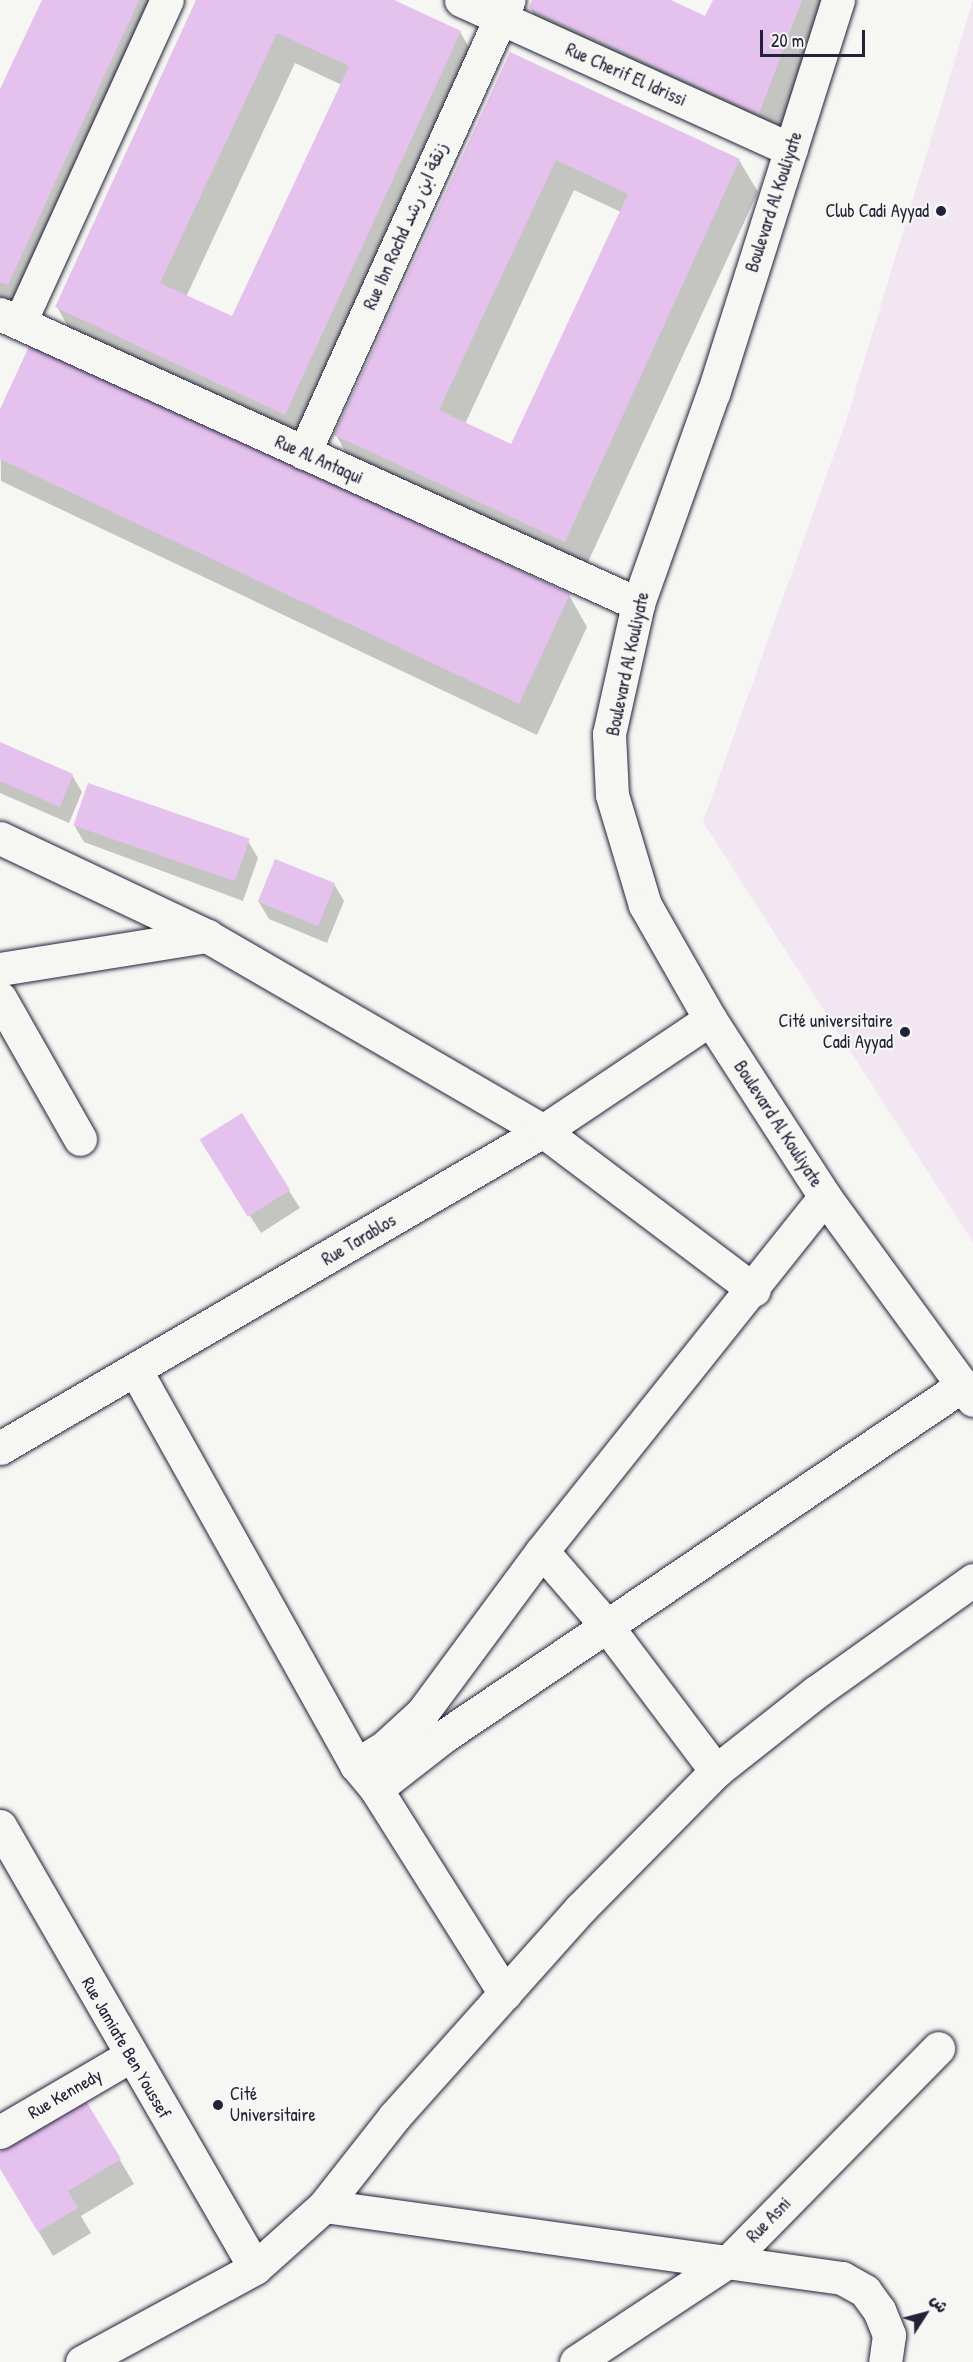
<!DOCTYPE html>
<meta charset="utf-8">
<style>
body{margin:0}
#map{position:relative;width:973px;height:2362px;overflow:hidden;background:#f6f6f2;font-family:"Patrick Hand","Playpen Sans Arabic",sans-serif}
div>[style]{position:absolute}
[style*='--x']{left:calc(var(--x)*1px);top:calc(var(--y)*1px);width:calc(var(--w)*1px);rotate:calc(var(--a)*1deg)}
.built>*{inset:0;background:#f1e6f1}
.shadow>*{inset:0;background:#0003}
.building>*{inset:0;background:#e5c2ee;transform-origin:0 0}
.roads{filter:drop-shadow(0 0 2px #22223b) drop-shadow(0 0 2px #22223b)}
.minor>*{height:33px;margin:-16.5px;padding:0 16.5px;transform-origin:16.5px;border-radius:16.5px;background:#f6f6f2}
.dots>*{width:16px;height:16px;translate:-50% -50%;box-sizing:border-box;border:3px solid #f6f6f2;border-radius:50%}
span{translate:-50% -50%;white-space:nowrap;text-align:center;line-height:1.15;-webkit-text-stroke:4.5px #f6f6f2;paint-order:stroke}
.street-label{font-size:18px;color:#22223b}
.poi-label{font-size:18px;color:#22223b}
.right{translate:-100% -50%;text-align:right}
.left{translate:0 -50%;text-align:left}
.north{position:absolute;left:895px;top:2284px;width:60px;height:60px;-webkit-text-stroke:4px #f6f6f2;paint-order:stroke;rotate:54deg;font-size:16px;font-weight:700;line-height:24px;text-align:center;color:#22223b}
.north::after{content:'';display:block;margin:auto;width:21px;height:27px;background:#22223b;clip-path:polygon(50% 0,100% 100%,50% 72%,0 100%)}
.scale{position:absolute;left:760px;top:30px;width:105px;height:27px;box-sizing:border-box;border:3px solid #22223b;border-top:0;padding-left:8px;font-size:18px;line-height:21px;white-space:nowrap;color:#22223b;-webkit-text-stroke:4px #f6f6f2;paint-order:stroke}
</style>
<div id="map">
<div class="built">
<i style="clip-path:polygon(973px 0,973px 1242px,703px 822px,846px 421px)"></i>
</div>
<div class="shadow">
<i style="clip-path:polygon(43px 0,171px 0,26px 316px,0 304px,0 93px)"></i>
<i style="clip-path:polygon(evenodd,198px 0,390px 0,460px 32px,479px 64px,303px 445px,75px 339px,57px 307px,198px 0,295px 63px,342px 85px,233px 318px,186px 297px,295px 63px)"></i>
<i style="clip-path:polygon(534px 0,668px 0,706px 18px,715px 0,832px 0,777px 145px,549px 39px,530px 8px)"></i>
<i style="clip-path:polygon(evenodd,511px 54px,739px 160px,758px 192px,583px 573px,354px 467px,336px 435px,511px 54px,574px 190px,621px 212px,512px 446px,465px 424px,574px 190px)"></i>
<i style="clip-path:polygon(0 412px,569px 595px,587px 627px,537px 735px,1px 481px)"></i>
<i style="clip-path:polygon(0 744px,72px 775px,82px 792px,69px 823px,0 793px)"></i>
<i style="clip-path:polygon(74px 825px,248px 841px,258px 858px,243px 901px,84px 842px)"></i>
<i style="clip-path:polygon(334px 884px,344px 901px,327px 943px,269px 919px,259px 902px)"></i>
<i style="clip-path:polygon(241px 1115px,300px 1208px,261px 1233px,212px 1158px)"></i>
<i style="clip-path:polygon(0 2154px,120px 2160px,134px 2184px,81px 2216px,91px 2233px,53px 2256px,0 2166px)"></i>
</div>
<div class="building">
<i style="clip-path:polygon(42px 0,139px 0,8px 285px,0 282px,0 89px)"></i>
<i style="clip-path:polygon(evenodd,196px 0,394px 0,461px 31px,285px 415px,55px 307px,196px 0,277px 33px,349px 66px,232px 316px,160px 283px,277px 33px)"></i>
<i style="clip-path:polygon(532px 0,671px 0,705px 16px,713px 0,802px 0,759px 114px,529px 8px)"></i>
<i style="clip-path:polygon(evenodd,510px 52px,740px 159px,565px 542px,334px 435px,510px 52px,556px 160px,628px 194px,511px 444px,439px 410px,556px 160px)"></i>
<i style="clip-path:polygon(32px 340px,570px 594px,519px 704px,0 459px,0 409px)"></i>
<i style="clip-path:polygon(0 742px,73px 774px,60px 807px,0 781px)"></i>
<i style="left:88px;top:783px;width:171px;height:45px;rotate:19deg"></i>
<i style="left:275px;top:859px;width:65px;height:46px;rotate:22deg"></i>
<i style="left:242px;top:1113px;width:91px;height:50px;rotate:58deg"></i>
<i style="clip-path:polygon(86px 2101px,121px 2159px,68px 2191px,78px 2208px,38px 2232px,0 2169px,0 2152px)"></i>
</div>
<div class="roads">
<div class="minor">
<i style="--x:461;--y:0;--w:362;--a:24.4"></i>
<i style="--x:838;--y:0;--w:412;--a:107.6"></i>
<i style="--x:713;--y:393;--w:224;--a:109.6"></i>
<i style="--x:638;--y:604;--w:133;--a:102.6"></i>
<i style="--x:609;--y:734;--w:61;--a:87.2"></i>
<i style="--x:612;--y:795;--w:115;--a:73.3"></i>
<i style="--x:645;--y:905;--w:131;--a:60.3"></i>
<i style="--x:710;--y:1019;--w:212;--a:57.1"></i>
<i style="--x:825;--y:1197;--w:251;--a:53.9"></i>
<i style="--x:0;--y:314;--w:701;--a:24.44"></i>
<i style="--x:20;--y:322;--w:354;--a:-65.5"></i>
<i style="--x:304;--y:453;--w:497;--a:-65.7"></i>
<i style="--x:0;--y:838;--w:229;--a:25.3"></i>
<i style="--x:207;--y:936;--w:388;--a:30.1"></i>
<i style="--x:543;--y:1131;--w:264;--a:37"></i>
<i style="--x:0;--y:969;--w:210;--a:-9.1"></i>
<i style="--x:0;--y:998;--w:162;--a:60.4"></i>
<i style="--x:136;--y:1371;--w:451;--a:60.8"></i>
<i style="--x:356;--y:1765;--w:31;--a:50"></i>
<i style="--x:376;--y:1789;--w:242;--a:57.8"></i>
<i style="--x:0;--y:1448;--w:629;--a:-30.28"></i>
<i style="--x:543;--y:1131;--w:201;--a:-33.8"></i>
<i style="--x:542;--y:1551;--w:98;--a:49.1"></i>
<i style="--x:606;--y:1625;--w:183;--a:53"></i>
<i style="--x:356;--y:1765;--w:36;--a:-32"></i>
<i style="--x:386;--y:1746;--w:49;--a:-42.5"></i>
<i style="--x:422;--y:1713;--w:202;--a:-53.5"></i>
<i style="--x:542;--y:1551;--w:453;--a:-51.4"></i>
<i style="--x:376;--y:1789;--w:86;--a:-37.9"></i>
<i style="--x:444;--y:1736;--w:627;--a:-34.07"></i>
<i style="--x:0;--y:1826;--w:510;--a:60.02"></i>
<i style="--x:0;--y:2132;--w:151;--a:-30.3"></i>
<i style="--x:324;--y:2206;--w:523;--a:7.91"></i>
<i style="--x:842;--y:2278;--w:26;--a:29"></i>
<i style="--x:865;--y:2291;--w:24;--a:54"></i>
<i style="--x:879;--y:2310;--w:27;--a:68"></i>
<i style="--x:889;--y:2335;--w:27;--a:98"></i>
<i style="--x:82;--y:2362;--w:197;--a:-28.5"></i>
<i style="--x:255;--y:2268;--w:93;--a:-41.9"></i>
<i style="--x:324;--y:2206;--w:113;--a:-51.8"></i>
<i style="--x:394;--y:2117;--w:279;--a:-48.2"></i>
<i style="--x:580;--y:1909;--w:194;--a:-45.4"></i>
<i style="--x:716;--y:1771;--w:127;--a:-38.3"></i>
<i style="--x:816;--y:1692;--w:193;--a:-35.5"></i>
<i style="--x:576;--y:2362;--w:185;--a:-33.5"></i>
<i style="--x:730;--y:2260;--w:297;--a:-45.5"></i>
</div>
</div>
<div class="dots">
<i style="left:941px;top:211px;background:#22223b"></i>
<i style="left:905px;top:1032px;background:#22223b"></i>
<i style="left:218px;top:2105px;background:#22223b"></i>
</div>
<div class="street-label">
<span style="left:626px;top:75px;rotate:24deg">Rue Cherif El Idrissi</span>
<span style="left:774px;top:202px;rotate:-72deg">Boulevard Al Kouliyate</span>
<span style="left:406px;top:226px;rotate:-66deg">Rue Ibn Rochd زنقة ابن رشد</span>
<span style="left:319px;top:460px;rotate:24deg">Rue Al Antaqui</span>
<span style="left:628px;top:664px;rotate:-78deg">Boulevard Al Kouliyate</span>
<span style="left:778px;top:1124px;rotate:57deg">Boulevard Al Kouliyate</span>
<span style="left:359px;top:1240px;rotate:-31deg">Rue Tarablos</span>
<span style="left:126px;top:2048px;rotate:60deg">Rue Jamiate Ben Youssef</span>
<span style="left:65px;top:2094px;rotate:-30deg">Rue Kennedy</span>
<span style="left:769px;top:2220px;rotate:-46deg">Rue Asni</span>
</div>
<div class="poi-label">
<span class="right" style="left:929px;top:211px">Club Cadi Ayyad</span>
<span class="right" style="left:893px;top:1032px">Cité universitaire<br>Cadi Ayyad</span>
<span class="left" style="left:230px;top:2105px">Cité<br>Universitaire</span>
</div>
<div class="north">ش</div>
<div class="scale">20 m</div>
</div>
